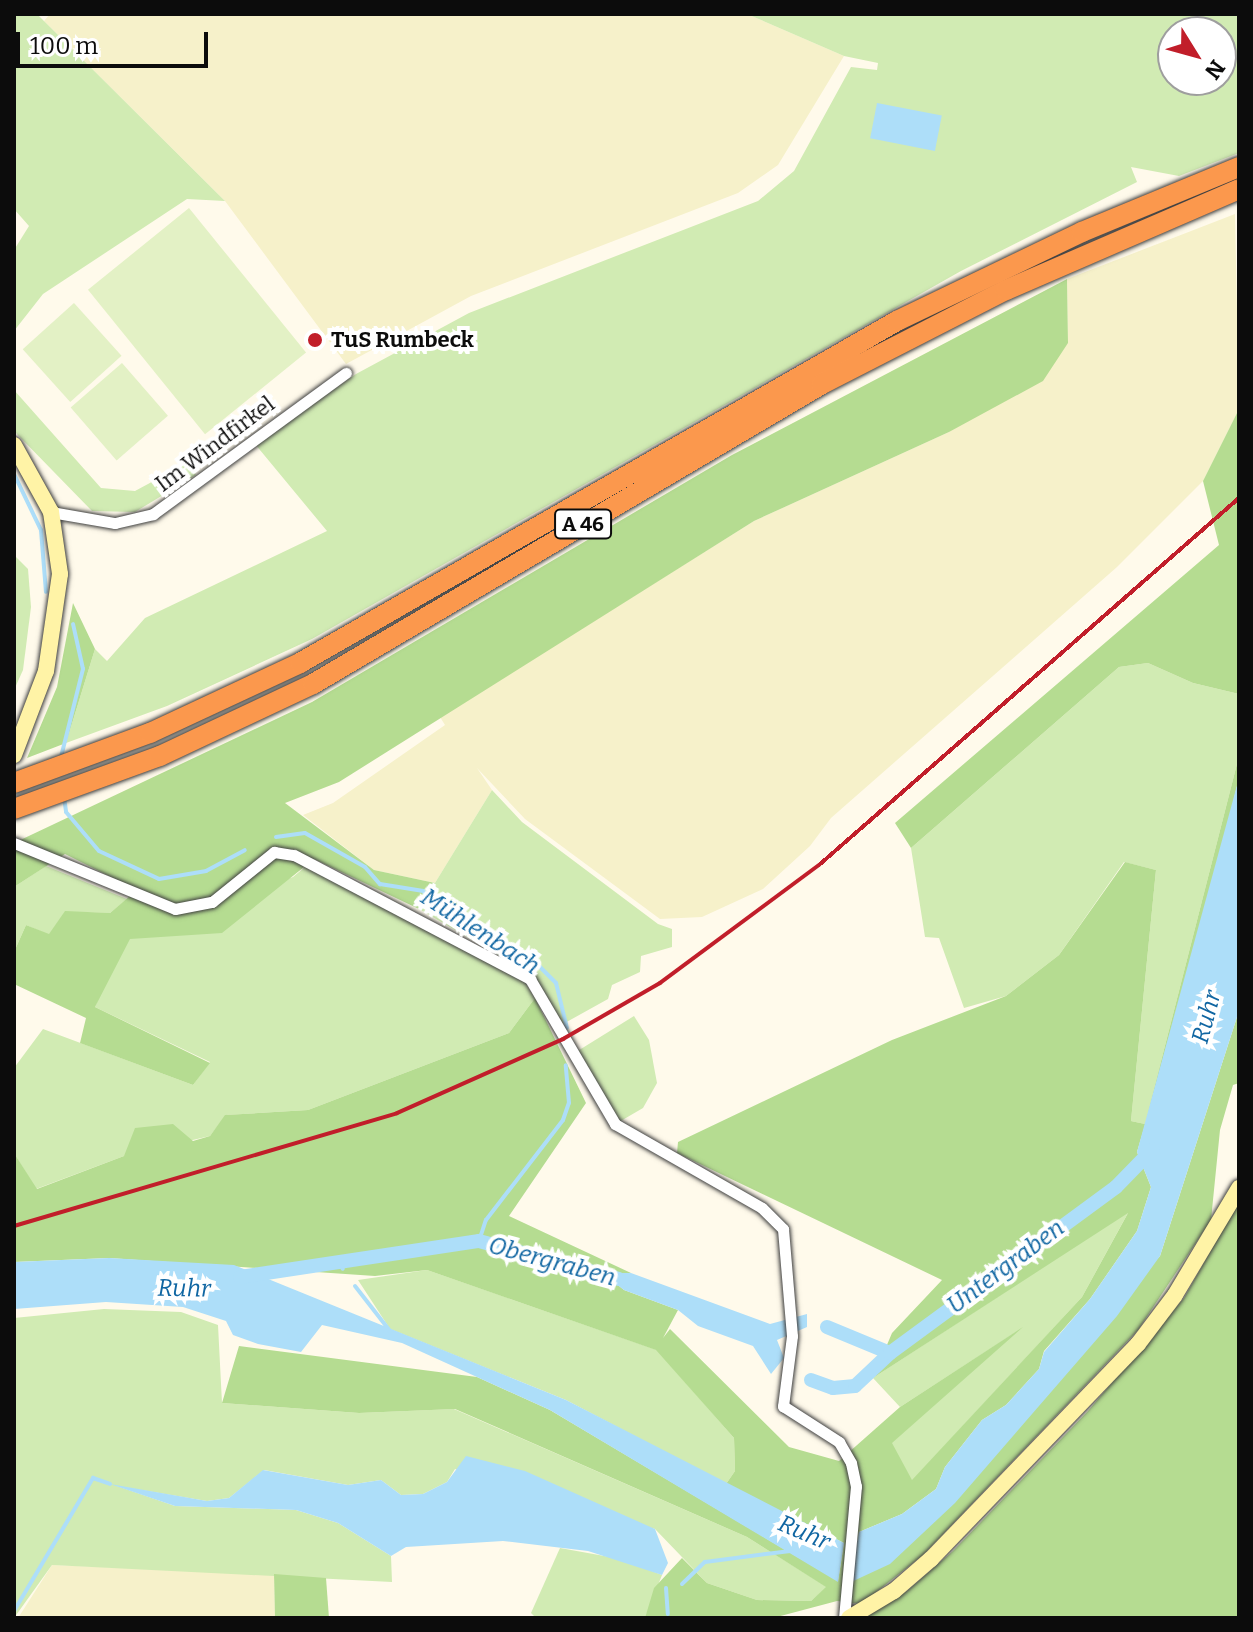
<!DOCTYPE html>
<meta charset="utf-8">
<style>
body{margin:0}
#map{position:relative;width:1253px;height:1632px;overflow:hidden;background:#fffaeb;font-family:Bitter,serif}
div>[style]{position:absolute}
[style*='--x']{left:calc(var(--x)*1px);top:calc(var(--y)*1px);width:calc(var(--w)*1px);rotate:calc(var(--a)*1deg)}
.farmland>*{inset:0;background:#f6f1ca}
.green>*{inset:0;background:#d1ebb3}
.forest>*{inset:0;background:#b5dc91}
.pitch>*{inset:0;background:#e3f1c5;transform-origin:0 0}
.water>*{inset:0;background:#addef9;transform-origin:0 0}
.stream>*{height:4px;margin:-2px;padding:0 2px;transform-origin:2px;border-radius:2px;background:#addef9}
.canal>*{height:14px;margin:-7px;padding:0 7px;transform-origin:7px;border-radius:7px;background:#addef9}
.roads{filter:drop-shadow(0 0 2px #3f3f3f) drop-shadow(0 0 2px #3f3f3f)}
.street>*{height:11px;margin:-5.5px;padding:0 5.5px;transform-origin:5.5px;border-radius:5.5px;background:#fff}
.secondary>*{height:16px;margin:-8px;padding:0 8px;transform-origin:8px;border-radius:8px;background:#fff3a6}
.highway>*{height:20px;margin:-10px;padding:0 10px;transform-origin:10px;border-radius:10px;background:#fb984d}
.rail>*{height:4px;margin:-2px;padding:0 2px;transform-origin:2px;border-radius:2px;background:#c11e2a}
.dots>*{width:22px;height:22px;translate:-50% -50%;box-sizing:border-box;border:4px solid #fff;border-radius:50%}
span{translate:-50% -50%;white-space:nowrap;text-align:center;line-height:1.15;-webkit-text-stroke:8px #fff;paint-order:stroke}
.shield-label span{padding:2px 6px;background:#fff;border:2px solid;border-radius:6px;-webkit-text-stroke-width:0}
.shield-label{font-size:20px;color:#0c0c0c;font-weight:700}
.poi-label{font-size:22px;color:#0c0c0c;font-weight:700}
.left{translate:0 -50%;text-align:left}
.street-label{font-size:22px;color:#0c0c0c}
.water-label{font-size:24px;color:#1066a2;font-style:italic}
.frame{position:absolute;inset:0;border:16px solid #0c0c0c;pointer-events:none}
.north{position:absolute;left:1157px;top:16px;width:80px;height:80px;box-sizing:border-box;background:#fff;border:2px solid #9e9e9e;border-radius:50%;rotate:127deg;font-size:22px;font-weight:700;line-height:32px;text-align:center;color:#0c0c0c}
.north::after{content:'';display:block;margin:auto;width:28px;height:36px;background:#c11e2a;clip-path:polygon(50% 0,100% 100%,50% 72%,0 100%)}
.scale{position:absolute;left:16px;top:32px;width:192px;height:36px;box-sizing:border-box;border:4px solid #0c0c0c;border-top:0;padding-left:10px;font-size:24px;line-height:28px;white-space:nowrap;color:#0c0c0c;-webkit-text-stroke:6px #fff;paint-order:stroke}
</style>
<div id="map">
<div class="farmland">
<i style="clip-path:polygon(50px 14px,747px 14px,844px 56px,778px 165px,738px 193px,471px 296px,346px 364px,225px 201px,44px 21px)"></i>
<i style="clip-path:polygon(1235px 214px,1239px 409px,1203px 481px,1117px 567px,831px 818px,810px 846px,763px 889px,702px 917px,660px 919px,525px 819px,477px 768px,492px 790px,435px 883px,374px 870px,303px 815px,333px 803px,445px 725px,440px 717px,754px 521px,949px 432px,1068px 343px,1067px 279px)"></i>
<i style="clip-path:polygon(52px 1565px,274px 1574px,275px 1618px,18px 1618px)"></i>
</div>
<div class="green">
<i style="clip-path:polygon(14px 14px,37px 14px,44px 21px,225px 201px,187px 199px,43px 294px,14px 331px,14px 250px,29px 226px,14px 209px)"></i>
<i style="clip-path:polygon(evenodd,747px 14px,1239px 14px,1239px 153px,1179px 176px,1131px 167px,1137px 182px,961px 271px,312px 639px,167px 706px,66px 743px,95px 649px,107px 661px,145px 618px,327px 531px,255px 444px,356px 374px,469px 313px,758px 201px,794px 171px,851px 67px,877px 70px,878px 63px,844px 56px,747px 14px,1173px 32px,1221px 32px,1221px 80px,1173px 80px,1173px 32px)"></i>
<i style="clip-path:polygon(14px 390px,101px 488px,135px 491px,187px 463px,196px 475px,135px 512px,92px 511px,14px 431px)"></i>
<i style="clip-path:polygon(14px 555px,28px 569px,31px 607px,23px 670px,14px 690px)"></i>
<i style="clip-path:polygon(1148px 663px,1193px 683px,1239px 694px,1239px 756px,1145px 1124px,1131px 1121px,1156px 870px,1124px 862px,1059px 955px,1006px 996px,964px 1008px,939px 938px,925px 937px,911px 848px,1119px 667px)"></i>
<i style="clip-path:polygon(492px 790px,522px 822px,658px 924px,672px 929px,672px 947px,641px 956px,640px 972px,612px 985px,608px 999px,563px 1024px,534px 976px,419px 909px)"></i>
<i style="clip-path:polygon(311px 862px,524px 981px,535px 998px,509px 1033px,308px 1110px,226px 1115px,210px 1136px,124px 1156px,36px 1189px,14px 1153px,14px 1068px,43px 1029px,193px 1085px,210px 1062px,95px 1007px,124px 938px,293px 877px)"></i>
<i style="clip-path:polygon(46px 866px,127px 899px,110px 913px,65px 912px,49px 935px,26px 925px,14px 952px,14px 887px)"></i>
<i style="clip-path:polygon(634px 1016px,649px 1040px,657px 1083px,643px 1108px,619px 1122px,576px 1052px)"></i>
<i style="clip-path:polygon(1129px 1211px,1082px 1297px,912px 1481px,891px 1443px,1016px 1332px,900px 1407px,873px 1378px)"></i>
<i style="clip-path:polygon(427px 1270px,657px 1350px,734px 1438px,735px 1471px,726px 1484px,566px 1400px,390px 1329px,358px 1280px)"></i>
<i style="clip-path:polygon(104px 1309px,181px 1312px,218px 1325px,222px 1403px,359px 1413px,454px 1409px,747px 1537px,827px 1587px,811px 1601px,757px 1600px,707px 1583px,655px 1529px,455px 1469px,447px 1482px,423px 1494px,401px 1495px,381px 1480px,348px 1485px,264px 1470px,229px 1498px,207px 1501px,117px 1486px,175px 1506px,296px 1510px,338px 1523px,391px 1556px,392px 1582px,52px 1565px,14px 1618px,14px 1318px)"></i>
<i style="clip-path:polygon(560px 1548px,621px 1559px,662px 1575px,645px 1618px,536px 1618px,531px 1613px)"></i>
</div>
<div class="forest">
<i style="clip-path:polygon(1067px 279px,1068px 343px,1043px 381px,949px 432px,754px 521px,339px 782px,285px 803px,374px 870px,435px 883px,419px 909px,314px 859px,222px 933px,130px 939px,95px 1007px,210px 1063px,193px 1085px,80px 1043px,86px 1018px,14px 984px,14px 952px,26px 925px,49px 934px,65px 911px,110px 913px,137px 890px,65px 854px,14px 887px,14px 843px,312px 702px,732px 455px)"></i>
<i style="clip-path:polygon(1239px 409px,1239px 694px,1193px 683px,1148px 663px,1119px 667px,911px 848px,895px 823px,1219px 545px,1203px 481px)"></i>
<i style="clip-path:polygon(73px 603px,95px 649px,66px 743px,27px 758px,57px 687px)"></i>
<i style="clip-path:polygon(1239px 756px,1239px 778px,1197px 949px,1137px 1152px,1151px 1187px,1137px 1231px,1090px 1299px,1044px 1351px,1039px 1369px,1006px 1405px,982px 1420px,945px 1467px,936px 1489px,902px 1514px,859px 1532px,849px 1583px,1160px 1256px,1237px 1017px,1239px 987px,1239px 1083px,1233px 1085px,1220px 1130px,1211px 1220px,1138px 1330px,923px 1555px,861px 1604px,837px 1601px,773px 1618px,645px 1618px,654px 1588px,682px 1558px,707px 1583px,757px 1600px,811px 1601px,826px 1587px,747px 1537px,455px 1409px,359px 1413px,222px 1403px,239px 1346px,477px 1377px,550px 1410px,838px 1581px,844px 1543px,726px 1484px,735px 1471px,734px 1438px,656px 1350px,427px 1270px,375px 1276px,109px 1258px,14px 1262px,14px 1153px,37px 1189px,124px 1156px,135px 1128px,173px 1124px,193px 1141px,210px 1136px,225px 1115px,308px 1110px,509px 1033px,535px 998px,586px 1103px,509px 1216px,631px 1273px,603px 1273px,624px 1290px,678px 1310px,663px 1338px,670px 1329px,789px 1447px,839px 1461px,900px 1407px,1023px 1327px,892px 1443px,912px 1480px,1082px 1297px,1128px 1213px,873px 1378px,892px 1333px,942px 1280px,677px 1153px,678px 1142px,892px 1040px,1006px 996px,1059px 955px,1125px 862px,1156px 870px,1131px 1121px,1145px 1124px)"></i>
<i style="clip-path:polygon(1239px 1201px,1239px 1618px,864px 1618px,907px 1591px,953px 1551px,1088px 1411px,1184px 1298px)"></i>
<i style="clip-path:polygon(274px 1574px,326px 1578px,329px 1618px,275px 1618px)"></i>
</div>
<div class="pitch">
<i style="left:189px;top:208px;width:186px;height:130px;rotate:51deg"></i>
<i style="left:74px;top:303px;width:71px;height:69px;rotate:48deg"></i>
<i style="left:122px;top:363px;width:70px;height:68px;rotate:49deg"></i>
</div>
<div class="water">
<i style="left:877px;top:103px;width:66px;height:36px;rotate:11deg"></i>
<i style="clip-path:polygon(1239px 778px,1237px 1017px,1160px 1256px,1117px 1316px,955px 1503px,890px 1564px,849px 1583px,859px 1532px,902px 1514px,936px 1489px,945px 1467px,982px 1420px,1006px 1405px,1039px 1369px,1044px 1352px,1090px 1299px,1137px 1231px,1151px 1187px,1137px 1152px)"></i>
<i style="clip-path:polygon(109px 1258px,234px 1265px,566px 1400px,844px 1543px,838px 1582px,550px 1410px,402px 1343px,322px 1325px,301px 1352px,258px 1344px,233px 1335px,226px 1321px,183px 1307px,106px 1302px,14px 1309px,14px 1262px)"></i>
<i style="clip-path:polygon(602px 1273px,631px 1273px,770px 1324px,807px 1314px,807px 1327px,777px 1340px,784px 1358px,771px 1374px,753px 1346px,698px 1326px,678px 1310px,624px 1290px)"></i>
<i style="clip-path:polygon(466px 1456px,525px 1471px,655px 1529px,668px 1563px,662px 1575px,588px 1551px,503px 1541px,406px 1547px,391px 1556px,338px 1523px,296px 1510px,175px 1506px,110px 1484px,207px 1501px,229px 1498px,263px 1470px,348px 1485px,381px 1480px,401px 1495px,423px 1494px,447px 1482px)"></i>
</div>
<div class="stream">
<i style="--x:14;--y:474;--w:62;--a:64.3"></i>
<i style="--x:41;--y:530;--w:62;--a:85.4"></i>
<i style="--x:61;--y:757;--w:91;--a:-76"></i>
<i style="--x:83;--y:669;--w:46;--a:-102.5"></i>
<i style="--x:64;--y:797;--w:15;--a:82"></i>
<i style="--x:66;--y:812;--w:51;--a:49.8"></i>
<i style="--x:99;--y:851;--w:66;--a:25"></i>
<i style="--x:159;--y:879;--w:48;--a:-9.7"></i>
<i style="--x:206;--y:871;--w:44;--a:-28.3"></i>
<i style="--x:276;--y:837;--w:29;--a:-8"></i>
<i style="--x:305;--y:833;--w:69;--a:29.5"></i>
<i style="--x:365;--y:867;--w:23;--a:49"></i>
<i style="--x:380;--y:884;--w:44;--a:9.2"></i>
<i style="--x:423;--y:891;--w:21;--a:51"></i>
<i style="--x:436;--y:907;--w:120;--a:30"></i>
<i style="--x:540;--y:967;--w:23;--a:45"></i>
<i style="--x:556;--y:983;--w:46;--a:76.3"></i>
<i style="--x:479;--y:1241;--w:22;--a:-72"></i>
<i style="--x:486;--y:1220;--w:126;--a:-52.4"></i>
<i style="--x:563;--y:1120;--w:18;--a:-71"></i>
<i style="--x:569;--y:1103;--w:38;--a:-95"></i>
<i style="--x:336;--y:1260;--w:11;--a:52"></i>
<i style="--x:355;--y:1286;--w:57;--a:52.1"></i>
<i style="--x:682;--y:1584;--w:32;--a:-44"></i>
<i style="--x:705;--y:1562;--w:86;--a:-7.4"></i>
<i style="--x:666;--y:1588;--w:26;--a:86"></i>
<i style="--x:14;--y:1611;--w:155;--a:-59.3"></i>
<i style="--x:93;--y:1478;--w:18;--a:19"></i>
</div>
<div class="canal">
<i style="--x:240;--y:1277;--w:242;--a:-8.6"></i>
<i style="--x:479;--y:1241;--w:145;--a:15.2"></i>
<i style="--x:827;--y:1327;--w:68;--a:22.4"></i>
<i style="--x:811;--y:1380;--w:23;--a:20"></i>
<i style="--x:833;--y:1388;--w:22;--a:-5"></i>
<i style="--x:855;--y:1386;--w:48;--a:-43.3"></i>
<i style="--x:890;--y:1353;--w:280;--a:-36.3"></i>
<i style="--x:1116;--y:1187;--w:53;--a:-45.8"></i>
</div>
<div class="roads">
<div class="street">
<i style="--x:51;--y:512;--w:65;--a:9.8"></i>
<i style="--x:115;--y:523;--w:39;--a:-13"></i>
<i style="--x:153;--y:514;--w:239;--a:-36.2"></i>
<i style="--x:14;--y:843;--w:174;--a:22.3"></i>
<i style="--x:175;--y:909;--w:38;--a:-11"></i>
<i style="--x:212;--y:902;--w:80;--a:-38.9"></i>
<i style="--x:274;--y:852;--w:20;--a:9"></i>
<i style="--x:294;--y:855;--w:267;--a:27.7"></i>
<i style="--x:530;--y:979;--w:168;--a:59.6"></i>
<i style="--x:615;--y:1124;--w:169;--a:29.7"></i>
<i style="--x:762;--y:1208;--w:30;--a:45"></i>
<i style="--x:783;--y:1229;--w:107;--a:85.2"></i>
<i style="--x:792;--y:1336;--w:71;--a:97.3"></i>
<i style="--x:783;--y:1406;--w:67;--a:32.7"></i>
<i style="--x:839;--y:1442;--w:24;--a:60"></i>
<i style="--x:851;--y:1463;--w:24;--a:78"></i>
<i style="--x:856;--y:1486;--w:133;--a:95.2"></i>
</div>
<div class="secondary">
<i style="--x:14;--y:445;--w:77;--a:61.1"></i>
<i style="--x:51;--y:512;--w:63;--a:81.7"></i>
<i style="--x:60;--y:574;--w:98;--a:98.2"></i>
<i style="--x:46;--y:671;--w:90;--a:110.9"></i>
<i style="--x:849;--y:1618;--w:52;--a:-31"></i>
<i style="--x:894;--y:1591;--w:49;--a:-40.9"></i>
<i style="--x:931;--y:1559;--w:298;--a:-46.1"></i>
<i style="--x:1138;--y:1344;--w:61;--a:-52.9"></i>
<i style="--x:1175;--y:1295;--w:125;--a:-59.1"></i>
</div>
<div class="highway">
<i style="--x:14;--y:783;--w:145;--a:-20.2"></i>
<i style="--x:150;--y:733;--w:166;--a:-25"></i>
<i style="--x:300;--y:663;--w:688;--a:-29.81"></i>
<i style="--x:897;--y:321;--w:205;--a:-25.7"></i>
<i style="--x:1082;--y:232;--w:170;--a:-22.5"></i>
<i style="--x:14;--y:809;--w:155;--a:-20"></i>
<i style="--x:160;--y:756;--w:169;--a:-25.2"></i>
<i style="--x:313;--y:684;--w:591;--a:-30.51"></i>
<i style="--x:822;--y:384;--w:207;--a:-27.1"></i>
<i style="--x:1006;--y:290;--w:254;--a:-23.4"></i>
</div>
</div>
<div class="rail">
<i style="--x:14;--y:1226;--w:399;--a:-16.4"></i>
<i style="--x:397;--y:1113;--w:182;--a:-24"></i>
<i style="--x:563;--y:1039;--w:112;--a:-30"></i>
<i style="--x:660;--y:983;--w:198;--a:-36.6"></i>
<i style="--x:819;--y:865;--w:558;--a:-41.15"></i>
</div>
<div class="dots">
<i style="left:315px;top:340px;background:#c11e2a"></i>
</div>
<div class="shield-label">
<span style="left:583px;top:524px">A 46</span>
</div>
<div class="poi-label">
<span class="left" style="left:331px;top:340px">TuS Rumbeck</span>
</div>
<div class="street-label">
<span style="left:215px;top:444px;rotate:-37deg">Im Windfirkel</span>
</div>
<div class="water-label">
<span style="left:480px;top:932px;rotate:33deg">Mühlenbach</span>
<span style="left:1207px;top:1017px;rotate:-75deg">Ruhr</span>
<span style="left:552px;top:1262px;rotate:15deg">Obergraben</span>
<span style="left:1006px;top:1267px;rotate:-37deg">Untergraben</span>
<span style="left:184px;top:1289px;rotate:1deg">Ruhr</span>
<span style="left:804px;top:1533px;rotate:23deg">Ruhr</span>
</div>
<div class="frame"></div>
<div class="north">N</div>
<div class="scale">100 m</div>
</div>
